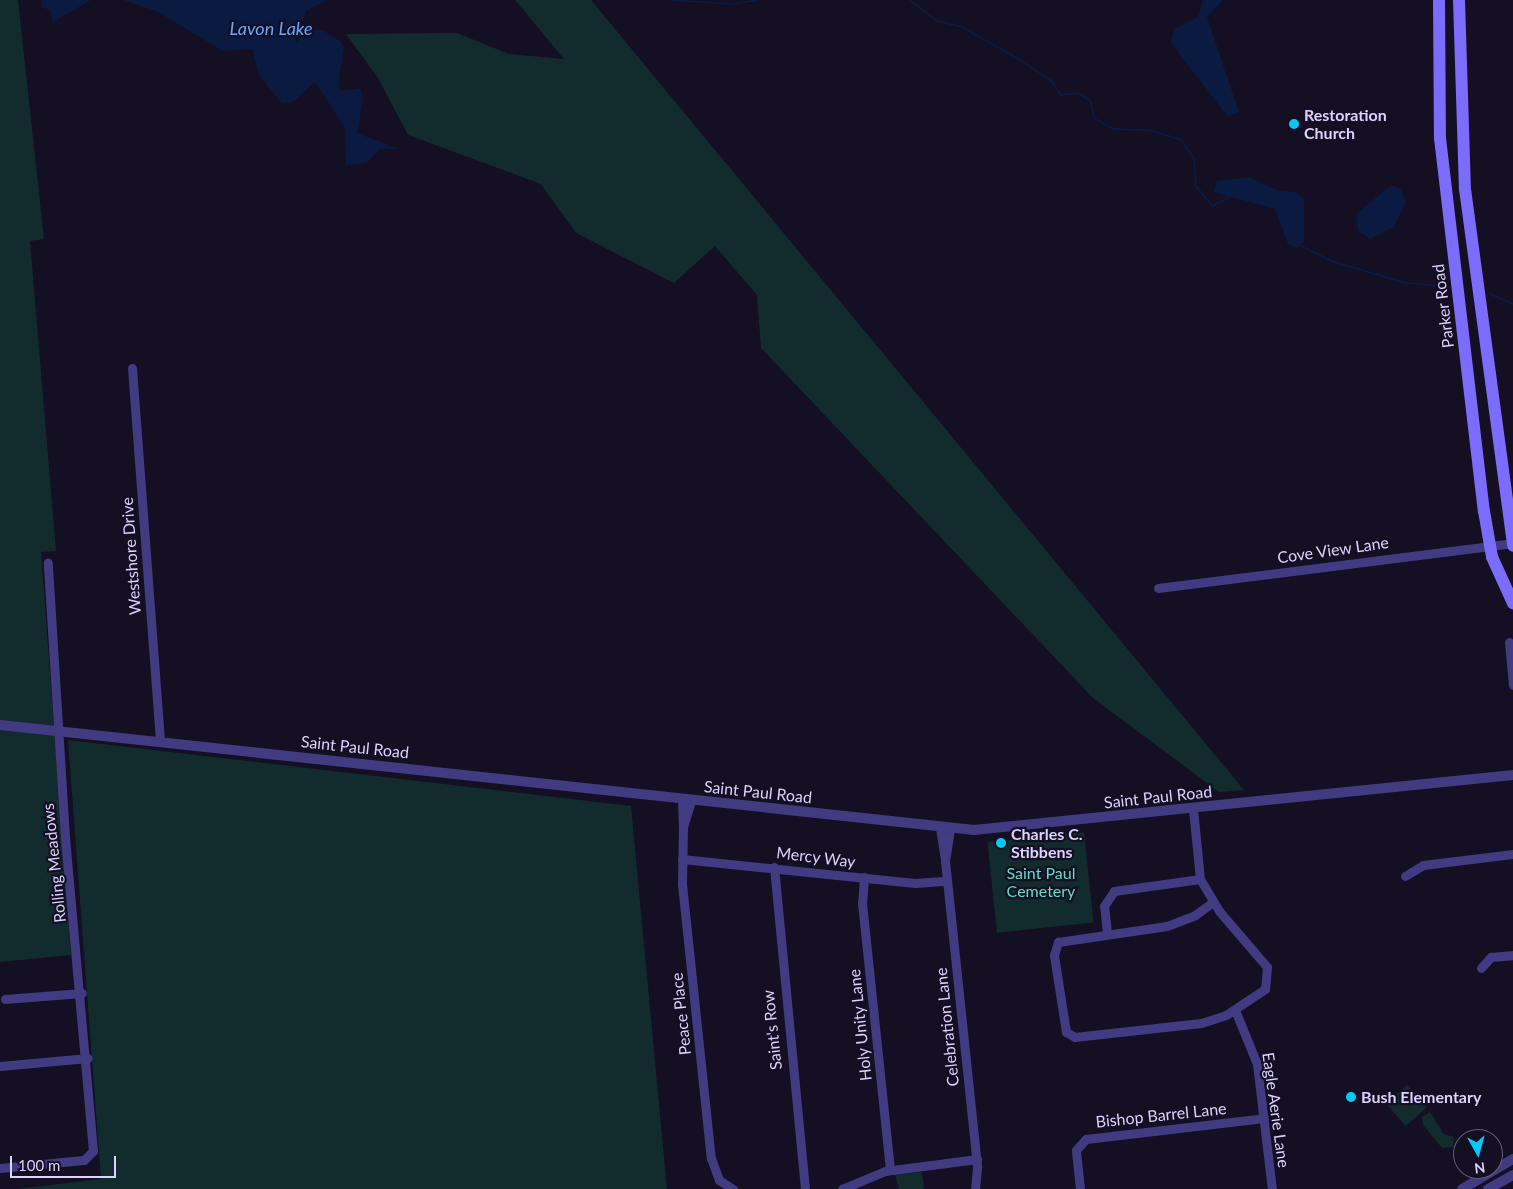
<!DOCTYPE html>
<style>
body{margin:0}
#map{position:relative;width:1513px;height:1189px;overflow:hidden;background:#140f23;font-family:Lato,sans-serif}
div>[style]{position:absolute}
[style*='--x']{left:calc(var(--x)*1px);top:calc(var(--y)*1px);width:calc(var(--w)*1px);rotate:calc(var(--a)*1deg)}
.green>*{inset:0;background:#122c2d;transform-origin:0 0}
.water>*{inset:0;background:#0b1a40}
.stream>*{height:2px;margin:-1px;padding:0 1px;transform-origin:1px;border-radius:1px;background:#0b1a40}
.minor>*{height:9px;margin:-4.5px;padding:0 4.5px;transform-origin:4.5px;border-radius:4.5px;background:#433b81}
.tertiary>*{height:10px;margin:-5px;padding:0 5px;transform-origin:5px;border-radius:5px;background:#433b81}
.secondary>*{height:12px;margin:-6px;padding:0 6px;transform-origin:6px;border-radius:6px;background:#7b6cfb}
.dots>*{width:14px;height:14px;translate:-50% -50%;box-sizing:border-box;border:2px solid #140f23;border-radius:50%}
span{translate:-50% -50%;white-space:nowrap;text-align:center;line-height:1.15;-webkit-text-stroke:4.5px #140f23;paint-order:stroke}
.poi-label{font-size:16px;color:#dbd2fe;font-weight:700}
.left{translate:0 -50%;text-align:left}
.street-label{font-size:16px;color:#dbd2fe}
.park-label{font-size:16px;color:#60dcc7}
.water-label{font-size:18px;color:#63a8fb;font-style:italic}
.north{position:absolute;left:1453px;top:1129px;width:50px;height:50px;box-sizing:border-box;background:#140f23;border:1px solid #645d7b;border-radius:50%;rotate:173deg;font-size:14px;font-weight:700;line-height:20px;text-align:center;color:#dbd2fe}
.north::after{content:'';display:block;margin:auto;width:18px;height:22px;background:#07c9f5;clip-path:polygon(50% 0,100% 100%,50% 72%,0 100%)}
.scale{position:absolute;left:10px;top:1156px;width:106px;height:22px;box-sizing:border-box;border:2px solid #dbd2fe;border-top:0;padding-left:6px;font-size:15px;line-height:18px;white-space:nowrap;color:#dbd2fe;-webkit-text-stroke:4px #140f23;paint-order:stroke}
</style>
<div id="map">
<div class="green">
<i style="clip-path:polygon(0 0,18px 0,44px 239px,30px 241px,56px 551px,41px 552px,71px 955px,0 962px)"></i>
<i style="clip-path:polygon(515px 0,591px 0,1244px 790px,1219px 792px,1093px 698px,761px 348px,757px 295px,715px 246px,674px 283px,576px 233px,541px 184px,408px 135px,378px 78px,346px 34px,457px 33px,509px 54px,564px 59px)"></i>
<i style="clip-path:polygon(68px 740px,631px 806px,667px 1189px,17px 1189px,101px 1179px)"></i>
<i style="left:1084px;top:832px;width:91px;height:97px;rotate:84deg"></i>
<i style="left:1407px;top:1085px;width:30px;height:28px;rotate:49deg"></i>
<i style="clip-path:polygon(1430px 1112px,1444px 1134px,1454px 1137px,1453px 1147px,1442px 1148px,1423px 1125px,1422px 1117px)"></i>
<i style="clip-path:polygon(922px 1172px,924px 1189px,899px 1189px,895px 1175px)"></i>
</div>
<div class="water">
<i style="clip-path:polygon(42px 0,91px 0,53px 22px,50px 10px,41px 7px)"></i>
<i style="clip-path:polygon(123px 0,327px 0,306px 11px,295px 43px,311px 30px,322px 30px,340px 41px,344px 47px,338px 86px,342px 91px,361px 88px,363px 100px,357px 133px,399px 149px,380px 149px,366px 163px,346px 166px,345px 128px,315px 82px,293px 102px,282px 104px,259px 75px,252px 49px,223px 51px,156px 11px)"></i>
<i style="clip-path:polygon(1203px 0,1223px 0,1207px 17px,1239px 112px,1228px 117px,1171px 43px,1174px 29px,1198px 17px)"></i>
<i style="clip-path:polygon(1249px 177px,1277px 190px,1296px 192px,1304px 199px,1304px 242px,1297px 248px,1288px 244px,1275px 209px,1213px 192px,1217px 181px)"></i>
<i style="clip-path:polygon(1391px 185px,1401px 189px,1406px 202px,1394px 227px,1370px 239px,1358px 231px,1356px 214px)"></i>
</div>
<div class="stream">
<i style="--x:671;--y:0;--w:61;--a:3.8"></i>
<i style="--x:732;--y:4;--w:25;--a:-9"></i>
<i style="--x:910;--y:0;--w:34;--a:38"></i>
<i style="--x:937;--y:21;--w:26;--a:13"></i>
<i style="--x:962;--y:27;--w:63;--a:29.4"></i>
<i style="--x:1017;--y:58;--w:42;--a:33.3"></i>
<i style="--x:1052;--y:81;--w:17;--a:57"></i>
<i style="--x:1061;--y:95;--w:16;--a:-7"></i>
<i style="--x:1077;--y:93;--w:15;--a:28"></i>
<i style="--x:1090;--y:100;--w:18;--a:77"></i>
<i style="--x:1094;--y:118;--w:22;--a:30"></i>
<i style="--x:1113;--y:129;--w:35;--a:2"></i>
<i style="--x:1148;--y:130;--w:33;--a:16"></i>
<i style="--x:1180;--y:139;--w:24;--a:54"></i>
<i style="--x:1194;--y:158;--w:28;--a:86"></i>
<i style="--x:1196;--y:186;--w:26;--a:51"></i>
<i style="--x:1212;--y:206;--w:20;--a:-27"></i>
<i style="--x:1299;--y:245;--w:39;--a:26"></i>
<i style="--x:1334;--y:262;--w:75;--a:16.3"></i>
<i style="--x:1406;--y:283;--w:34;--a:5"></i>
<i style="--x:1490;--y:294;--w:25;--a:23"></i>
</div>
<div class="minor">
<i style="--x:132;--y:368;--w:374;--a:85.7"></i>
<i style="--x:1158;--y:588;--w:357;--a:-7.2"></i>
<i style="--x:1509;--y:642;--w:43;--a:84.7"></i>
<i style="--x:682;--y:799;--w:28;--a:88"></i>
<i style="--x:683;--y:827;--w:28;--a:-73"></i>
<i style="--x:1193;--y:809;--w:70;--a:84.3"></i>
<i style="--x:1200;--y:879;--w:37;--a:59"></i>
<i style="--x:1219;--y:911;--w:74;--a:49.4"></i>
<i style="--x:1267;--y:967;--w:22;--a:95"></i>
<i style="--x:1265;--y:989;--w:47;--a:146.3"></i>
<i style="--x:1226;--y:1015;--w:26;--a:162"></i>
<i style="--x:1201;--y:1023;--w:127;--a:173.7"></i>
<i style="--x:1075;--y:1037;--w:10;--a:-151"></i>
<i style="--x:1066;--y:1032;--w:78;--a:-98.9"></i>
<i style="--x:1054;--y:955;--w:14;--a:-73"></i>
<i style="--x:1058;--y:942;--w:110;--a:-8.4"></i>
<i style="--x:1167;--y:926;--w:30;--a:-21"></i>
<i style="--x:1195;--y:915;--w:22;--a:-36"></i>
<i style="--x:683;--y:827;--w:57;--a:91"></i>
<i style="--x:682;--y:884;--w:276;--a:84"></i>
<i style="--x:711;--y:1158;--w:23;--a:70"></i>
<i style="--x:719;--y:1180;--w:17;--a:33"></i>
<i style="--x:940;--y:828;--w:33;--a:81"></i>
<i style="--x:945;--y:861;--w:33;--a:-81"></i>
<i style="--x:682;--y:859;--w:234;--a:5.9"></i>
<i style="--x:915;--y:883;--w:32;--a:-4"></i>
<i style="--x:945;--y:861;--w:308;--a:84"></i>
<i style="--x:977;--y:1167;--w:22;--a:95"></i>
<i style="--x:774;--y:867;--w:323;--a:84.5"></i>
<i style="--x:1405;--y:876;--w:21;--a:-31"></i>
<i style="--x:1423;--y:865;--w:91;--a:-7"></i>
<i style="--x:864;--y:877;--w:26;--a:94"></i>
<i style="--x:862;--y:903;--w:268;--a:84"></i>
<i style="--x:1107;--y:933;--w:27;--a:-96"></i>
<i style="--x:1104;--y:906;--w:18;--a:-56"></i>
<i style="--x:1114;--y:891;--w:87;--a:-7.9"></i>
<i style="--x:1481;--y:968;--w:15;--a:-48"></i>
<i style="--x:1491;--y:957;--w:22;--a:-5"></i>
<i style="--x:5;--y:999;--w:77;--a:-4.5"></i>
<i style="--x:1235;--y:1010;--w:58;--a:67.8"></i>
<i style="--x:1257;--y:1064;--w:126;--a:83.2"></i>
<i style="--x:0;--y:1066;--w:88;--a:-5.2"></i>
<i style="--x:0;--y:1168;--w:84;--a:-5.4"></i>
<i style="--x:84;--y:1160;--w:13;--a:-45"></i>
<i style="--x:93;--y:1151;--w:315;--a:-95.1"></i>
<i style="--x:65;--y:837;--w:275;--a:-93.6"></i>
<i style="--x:842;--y:1189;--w:47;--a:-22.7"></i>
<i style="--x:885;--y:1171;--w:93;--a:-7.4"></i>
<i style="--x:1080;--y:1189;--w:39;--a:-96"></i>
<i style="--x:1076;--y:1150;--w:15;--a:-48"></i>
<i style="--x:1086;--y:1139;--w:179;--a:-6.7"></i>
</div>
<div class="tertiary">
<i style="--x:0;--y:725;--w:980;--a:6.15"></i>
<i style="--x:974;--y:830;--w:542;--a:-5.83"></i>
<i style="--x:1462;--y:1189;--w:59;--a:-30.5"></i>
<i style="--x:1488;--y:1189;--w:29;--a:-29"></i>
</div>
<div class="secondary">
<i style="--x:1439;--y:0;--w:138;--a:89.6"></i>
<i style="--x:1440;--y:138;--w:376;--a:83.3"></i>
<i style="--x:1484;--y:511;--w:47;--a:80.1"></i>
<i style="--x:1492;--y:557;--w:51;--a:65.5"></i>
<i style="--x:1459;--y:0;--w:189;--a:88.2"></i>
<i style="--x:1465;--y:189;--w:360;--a:82.3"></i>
</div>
<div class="dots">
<i style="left:1294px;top:124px;background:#07c9f5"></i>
<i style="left:1001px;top:843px;background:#07c9f5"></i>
<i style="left:1351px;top:1097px;background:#07c9f5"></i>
</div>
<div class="poi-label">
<span class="left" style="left:1304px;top:124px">Restoration<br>Church</span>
<span class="left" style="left:1011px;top:843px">Charles C.<br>Stibbens</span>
<span class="left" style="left:1361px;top:1097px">Bush Elementary</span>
</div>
<div class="street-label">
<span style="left:1443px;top:306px;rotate:-97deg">Parker Road</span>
<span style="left:1333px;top:550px;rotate:-8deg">Cove View Lane</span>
<span style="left:131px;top:556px;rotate:-94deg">Westshore Drive</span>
<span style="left:355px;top:747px;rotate:6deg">Saint Paul Road</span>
<span style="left:758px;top:792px;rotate:6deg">Saint Paul Road</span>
<span style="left:1158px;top:797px;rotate:-6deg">Saint Paul Road</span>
<span style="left:816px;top:857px;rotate:7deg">Mercy Way</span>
<span style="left:54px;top:863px;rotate:-96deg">Rolling Meadows</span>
<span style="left:681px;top:1014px;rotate:-96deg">Peace Place</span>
<span style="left:860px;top:1025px;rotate:-96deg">Holy Unity Lane</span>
<span style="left:947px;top:1027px;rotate:-96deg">Celebration Lane</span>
<span style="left:772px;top:1030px;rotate:-96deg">Saint's Row</span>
<span style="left:1276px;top:1110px;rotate:82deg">Eagle Aerie Lane</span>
<span style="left:1161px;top:1115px;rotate:-6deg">Bishop Barrel Lane</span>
</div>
<div class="park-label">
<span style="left:1041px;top:882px">Saint Paul<br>Cemetery</span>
</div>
<div class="water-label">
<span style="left:271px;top:28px">Lavon Lake</span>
</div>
<div class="north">N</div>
<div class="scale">100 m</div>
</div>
